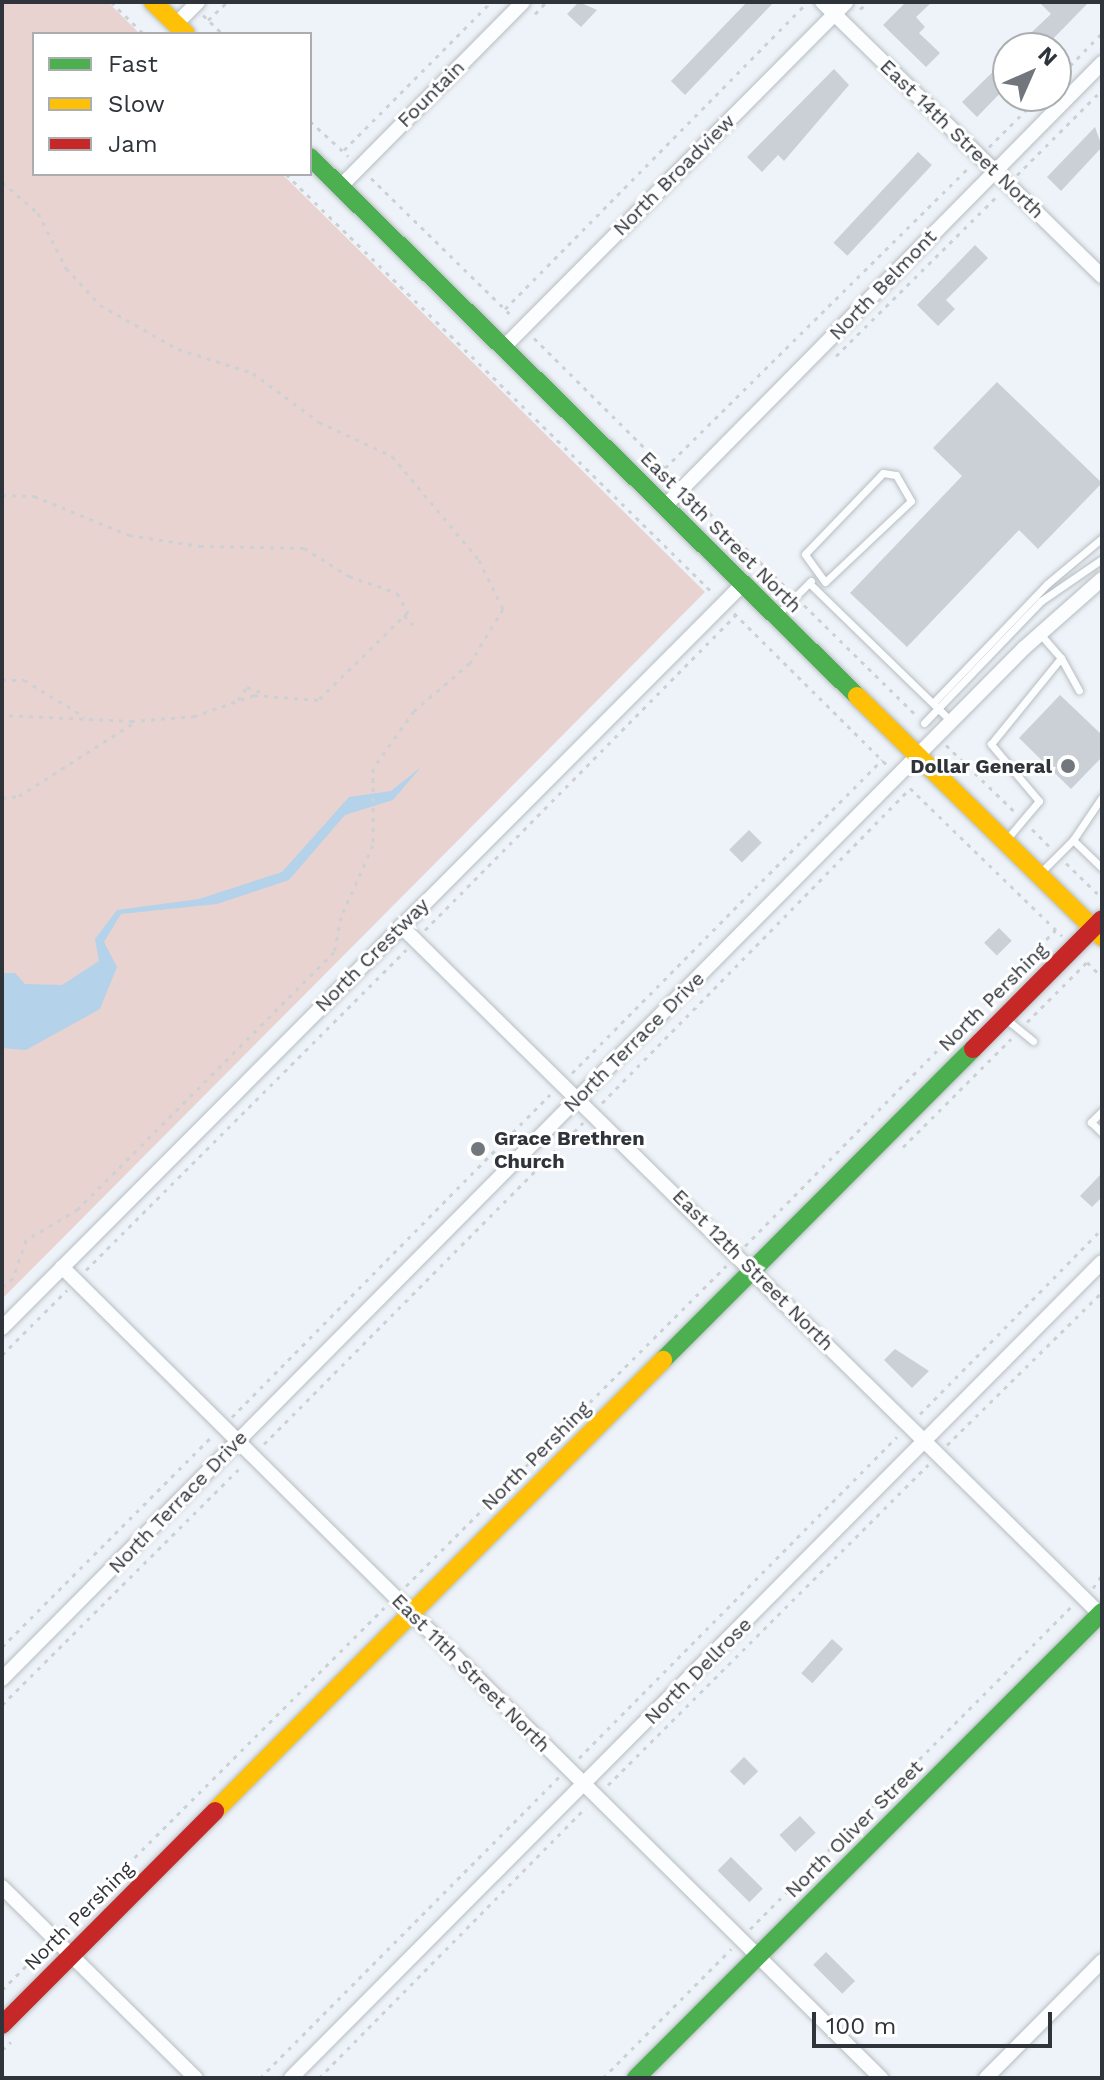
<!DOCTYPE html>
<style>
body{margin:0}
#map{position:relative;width:1104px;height:2080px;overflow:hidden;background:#edf3f8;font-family:"Work Sans",sans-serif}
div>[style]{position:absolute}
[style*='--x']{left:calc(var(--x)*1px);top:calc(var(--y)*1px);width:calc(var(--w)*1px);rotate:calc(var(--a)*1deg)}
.green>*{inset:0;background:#e8d3d0}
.water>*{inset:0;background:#b4d2ea}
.building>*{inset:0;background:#cad0d5;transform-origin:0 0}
.path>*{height:3px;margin-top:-1.5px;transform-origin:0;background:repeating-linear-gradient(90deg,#cdd1d4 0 4px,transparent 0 10px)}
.roads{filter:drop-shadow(0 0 2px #b7bdc1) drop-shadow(0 0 2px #b7bdc1)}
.lane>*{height:7px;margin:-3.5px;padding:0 3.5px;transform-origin:3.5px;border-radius:3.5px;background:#fcfdfe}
.street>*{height:14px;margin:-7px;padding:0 7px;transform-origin:7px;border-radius:7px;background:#fcfdfe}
.fast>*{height:18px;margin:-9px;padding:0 9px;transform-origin:9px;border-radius:9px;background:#4caf50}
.slow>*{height:18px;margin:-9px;padding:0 9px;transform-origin:9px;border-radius:9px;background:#ffc107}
.jam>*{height:18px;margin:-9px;padding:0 9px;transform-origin:9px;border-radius:9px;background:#c62828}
.dots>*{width:22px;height:22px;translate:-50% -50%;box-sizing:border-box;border:4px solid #fff;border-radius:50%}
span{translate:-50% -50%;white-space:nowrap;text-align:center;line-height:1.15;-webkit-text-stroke:6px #fff;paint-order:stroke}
.street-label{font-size:20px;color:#2e343a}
.poi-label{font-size:20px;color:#2e343a;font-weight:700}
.right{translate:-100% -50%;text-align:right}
.left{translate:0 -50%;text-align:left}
.frame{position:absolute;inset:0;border:4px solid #2e343a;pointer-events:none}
.legend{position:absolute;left:32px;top:32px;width:280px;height:144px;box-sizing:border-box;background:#fff;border:2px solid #abaeb0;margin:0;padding:10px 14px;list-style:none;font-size:24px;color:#2e343a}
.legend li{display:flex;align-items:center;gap:16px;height:40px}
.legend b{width:40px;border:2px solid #abaeb0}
.north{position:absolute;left:992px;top:32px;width:80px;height:80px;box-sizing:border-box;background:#fff;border:2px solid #abaeb0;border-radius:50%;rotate:45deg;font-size:22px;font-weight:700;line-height:32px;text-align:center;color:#2e343a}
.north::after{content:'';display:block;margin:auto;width:28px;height:36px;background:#71777c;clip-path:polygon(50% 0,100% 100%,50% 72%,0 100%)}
.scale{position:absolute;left:812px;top:2012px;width:240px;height:36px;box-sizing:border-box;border:4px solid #2e343a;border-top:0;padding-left:10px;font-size:24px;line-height:28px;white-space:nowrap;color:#2e343a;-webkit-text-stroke:6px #fff;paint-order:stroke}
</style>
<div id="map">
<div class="green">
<i style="clip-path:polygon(2px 2px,108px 2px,140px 34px,34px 34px,34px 174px,282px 174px,705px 592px,2px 1299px)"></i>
</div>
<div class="water">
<i style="clip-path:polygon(421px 767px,393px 800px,345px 815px,289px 880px,217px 904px,121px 914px,104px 942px,117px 967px,100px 1009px,26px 1050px,2px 1048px,2px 973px,15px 973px,25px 984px,62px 985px,99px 961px,95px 939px,117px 910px,199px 899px,282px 872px,349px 797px,391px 791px)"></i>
</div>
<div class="building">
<i style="clip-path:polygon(579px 2px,597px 10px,581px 27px,567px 14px)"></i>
<i style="clip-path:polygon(747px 2px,774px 2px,685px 95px,671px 81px)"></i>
<i style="clip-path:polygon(906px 2px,932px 2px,916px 17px,925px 27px,919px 33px,940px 53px,926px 67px,883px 25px)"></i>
<i style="clip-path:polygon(1039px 2px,1089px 2px,1044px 48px,1015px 48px,1051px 14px)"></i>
<i style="clip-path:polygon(1008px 57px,1008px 85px,977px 117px,962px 102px)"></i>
<i style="clip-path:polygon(834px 69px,849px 85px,784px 161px,778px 155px,762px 172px,747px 157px)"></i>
<i style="clip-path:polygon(1095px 127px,1102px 147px,1061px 191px,1047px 177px)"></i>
<i style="left:918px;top:152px;width:19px;height:124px;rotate:43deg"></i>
<i style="clip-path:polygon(975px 245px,988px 258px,946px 300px,955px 309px,938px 326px,917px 305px)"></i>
<i style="clip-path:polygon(997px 382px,1102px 483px,1038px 549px,1019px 530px,907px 647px,850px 593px,962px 476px,933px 448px)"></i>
<i style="clip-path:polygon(1060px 695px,1102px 735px,1102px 757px,1071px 789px,1019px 738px)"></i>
<i style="left:749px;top:830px;width:18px;height:28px;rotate:45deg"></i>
<i style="left:999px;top:928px;width:18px;height:21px;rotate:45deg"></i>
<i style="clip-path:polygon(1102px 1173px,1102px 1197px,1092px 1207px,1080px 1196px)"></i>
<i style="clip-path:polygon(895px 1349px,929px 1371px,912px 1388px,884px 1360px)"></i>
<i style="left:832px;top:1639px;width:15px;height:46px;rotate:42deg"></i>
<i style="left:744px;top:1757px;width:20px;height:20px;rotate:45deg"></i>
<i style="left:800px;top:1816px;width:23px;height:28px;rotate:47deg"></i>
<i style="left:731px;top:1857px;width:45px;height:19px;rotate:45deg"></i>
<i style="left:826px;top:1952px;width:41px;height:18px;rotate:45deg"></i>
</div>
<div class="path">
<i style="--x:111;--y:2;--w:46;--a:44.1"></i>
<i style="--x:860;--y:9;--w:11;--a:-38"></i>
<i style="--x:535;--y:14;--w:16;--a:-47"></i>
<i style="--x:203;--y:15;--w:28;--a:44"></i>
<i style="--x:208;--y:20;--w:26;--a:-43"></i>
<i style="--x:1056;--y:80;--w:66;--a:-45.6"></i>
<i style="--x:310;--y:121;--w:52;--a:42.6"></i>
<i style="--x:989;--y:147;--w:72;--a:-45"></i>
<i style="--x:344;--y:150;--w:209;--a:-45.2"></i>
<i style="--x:286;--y:174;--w:600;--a:44.46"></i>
<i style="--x:1017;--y:175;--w:120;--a:-45"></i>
<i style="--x:371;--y:178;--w:200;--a:44.4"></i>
<i style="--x:2;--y:182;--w:48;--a:40.7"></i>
<i style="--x:38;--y:213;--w:62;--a:63"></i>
<i style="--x:66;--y:268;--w:50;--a:47.4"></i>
<i style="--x:100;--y:305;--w:90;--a:29.4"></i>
<i style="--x:178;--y:349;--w:79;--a:17.7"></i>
<i style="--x:253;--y:373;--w:82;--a:36.6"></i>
<i style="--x:319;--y:422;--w:81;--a:25"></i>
<i style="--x:392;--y:456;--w:136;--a:50.1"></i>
<i style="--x:479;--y:560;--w:55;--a:63.9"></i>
<i style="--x:503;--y:609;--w:63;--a:121.4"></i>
<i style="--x:470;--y:663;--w:74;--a:139.4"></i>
<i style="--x:414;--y:711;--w:70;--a:125.7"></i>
<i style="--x:373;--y:768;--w:77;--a:90"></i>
<i style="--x:373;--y:845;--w:79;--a:114"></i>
<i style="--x:341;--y:917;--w:36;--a:101"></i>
<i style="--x:334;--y:952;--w:363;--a:134.9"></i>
<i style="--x:78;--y:1209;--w:61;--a:149.2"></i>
<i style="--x:26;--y:1240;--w:40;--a:108.9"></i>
<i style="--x:13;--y:1278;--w:14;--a:141"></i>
<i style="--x:505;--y:309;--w:429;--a:-45.4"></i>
<i style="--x:534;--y:338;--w:196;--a:44.8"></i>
<i style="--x:836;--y:356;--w:228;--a:-44.8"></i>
<i style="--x:665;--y:468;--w:428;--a:-44.7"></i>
<i style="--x:2;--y:495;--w:32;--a:2"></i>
<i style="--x:34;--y:496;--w:103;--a:22.3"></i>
<i style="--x:129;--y:535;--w:72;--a:8.8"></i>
<i style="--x:200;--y:546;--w:104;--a:1.1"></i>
<i style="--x:304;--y:548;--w:53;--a:31.9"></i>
<i style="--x:349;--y:576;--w:51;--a:19.5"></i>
<i style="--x:397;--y:593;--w:22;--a:60"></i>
<i style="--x:408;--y:612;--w:126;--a:135.6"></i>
<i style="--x:318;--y:700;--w:64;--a:-175.5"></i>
<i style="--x:254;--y:695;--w:63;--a:160.4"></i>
<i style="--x:195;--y:716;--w:62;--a:175.4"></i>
<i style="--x:133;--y:721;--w:131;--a:-177.4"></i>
<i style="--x:695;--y:499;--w:128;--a:44.1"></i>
<i style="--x:804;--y:605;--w:156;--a:44.5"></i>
<i style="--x:734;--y:613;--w:217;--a:44.8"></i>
<i style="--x:404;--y:615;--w:13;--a:48"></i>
<i style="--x:2;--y:680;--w:22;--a:0"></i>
<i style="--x:24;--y:680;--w:71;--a:31.2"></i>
<i style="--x:238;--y:700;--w:16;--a:-55"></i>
<i style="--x:247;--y:687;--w:15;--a:20"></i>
<i style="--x:946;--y:745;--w:96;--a:44.2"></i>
<i style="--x:910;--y:788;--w:212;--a:44.2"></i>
<i style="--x:2;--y:798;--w:17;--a:-7"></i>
<i style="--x:19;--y:796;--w:138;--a:-32.5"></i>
<i style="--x:1032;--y:829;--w:24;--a:45"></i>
<i style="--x:1066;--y:863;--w:50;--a:44.2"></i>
<i style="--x:425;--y:930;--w:443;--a:-45.4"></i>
<i style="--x:1087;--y:962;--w:21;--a:45"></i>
<i style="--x:1027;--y:1022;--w:85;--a:-45"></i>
<i style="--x:572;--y:1073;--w:441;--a:-45.3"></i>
<i style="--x:602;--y:1103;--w:440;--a:-45.6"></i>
<i style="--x:903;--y:1147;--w:153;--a:-45"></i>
<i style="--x:745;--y:1246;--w:443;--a:-45.5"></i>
<i style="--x:86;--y:1270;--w:453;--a:-45"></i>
<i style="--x:2;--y:1355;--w:92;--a:-45"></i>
<i style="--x:920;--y:1414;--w:260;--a:-45.5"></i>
<i style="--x:232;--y:1417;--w:453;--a:-45.4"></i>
<i style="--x:264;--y:1444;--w:453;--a:-45.2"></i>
<i style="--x:947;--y:1445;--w:218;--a:-44.6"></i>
<i style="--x:406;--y:1586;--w:453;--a:-45"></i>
<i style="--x:1093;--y:1588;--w:16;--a:-55"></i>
<i style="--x:2;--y:1647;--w:298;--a:-45.1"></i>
<i style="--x:2;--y:1705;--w:339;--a:-44.9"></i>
<i style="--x:579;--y:1758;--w:452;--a:-45.3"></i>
<i style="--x:608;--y:1785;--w:453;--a:-45"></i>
<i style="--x:64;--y:1928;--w:453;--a:-45"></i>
<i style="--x:750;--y:1929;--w:456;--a:-45.1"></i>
<i style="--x:2;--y:1990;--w:59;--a:-45"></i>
<i style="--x:2;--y:2050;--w:12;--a:-42"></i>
<i style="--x:260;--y:2078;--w:424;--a:-45.2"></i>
<i style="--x:319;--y:2078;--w:380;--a:-45.4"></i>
<i style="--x:603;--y:2078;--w:182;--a:-45.2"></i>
</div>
<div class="roads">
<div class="lane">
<i style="--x:883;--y:473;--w:13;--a:9"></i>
<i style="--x:896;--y:475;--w:30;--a:60"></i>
<i style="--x:911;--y:501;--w:118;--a:136.7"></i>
<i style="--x:825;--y:582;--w:34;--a:-126"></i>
<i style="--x:805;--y:554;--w:112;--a:-46.1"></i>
<i style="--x:809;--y:583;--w:199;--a:44.2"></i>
<i style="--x:777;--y:615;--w:48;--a:-45"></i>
<i style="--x:1061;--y:658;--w:37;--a:61"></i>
<i style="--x:933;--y:703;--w:165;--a:-46.2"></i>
<i style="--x:1047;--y:584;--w:72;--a:-39.9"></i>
<i style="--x:924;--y:723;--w:169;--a:-46.2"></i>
<i style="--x:1041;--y:601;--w:74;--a:-34.5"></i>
<i style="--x:1006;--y:840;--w:51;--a:-49.8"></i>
<i style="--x:1039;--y:801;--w:75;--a:-130.1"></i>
<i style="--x:991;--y:744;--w:111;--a:-50.9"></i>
<i style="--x:1061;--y:658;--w:32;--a:-131"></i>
<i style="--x:1073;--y:840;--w:52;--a:-56"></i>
<i style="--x:1040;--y:873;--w:47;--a:-45"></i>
<i style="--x:1073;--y:840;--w:40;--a:44"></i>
<i style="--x:1006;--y:1019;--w:35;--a:39"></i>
<i style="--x:1102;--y:1111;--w:16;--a:135"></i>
<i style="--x:1091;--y:1122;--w:16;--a:45"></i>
</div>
<div class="street">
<i style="--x:822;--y:2;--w:392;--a:44.4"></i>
<i style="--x:176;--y:24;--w:31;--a:-45"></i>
<i style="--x:340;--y:187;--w:260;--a:-45.3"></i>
<i style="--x:503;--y:348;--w:487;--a:-45.2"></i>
<i style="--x:664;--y:507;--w:624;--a:-45.39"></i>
<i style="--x:401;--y:926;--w:984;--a:44.55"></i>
<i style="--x:62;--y:1267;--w:1153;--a:44.72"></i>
<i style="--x:2;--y:1328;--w:1050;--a:-45.12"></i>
<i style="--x:2;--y:1679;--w:1452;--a:-45.25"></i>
<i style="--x:1024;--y:648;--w:104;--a:-41.5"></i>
<i style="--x:2;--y:1887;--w:272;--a:44.6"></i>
<i style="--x:291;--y:2078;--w:1150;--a:-45.18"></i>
<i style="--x:986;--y:2078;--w:165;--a:-45.2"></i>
</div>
<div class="fast">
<i style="--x:310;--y:157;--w:768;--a:44.58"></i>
<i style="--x:663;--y:1360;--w:439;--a:-45.1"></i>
<i style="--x:636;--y:2078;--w:659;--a:-45"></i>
</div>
<div class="slow">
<i style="--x:153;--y:2;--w:46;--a:44.1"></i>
<i style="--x:857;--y:696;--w:344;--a:44.5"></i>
<i style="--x:215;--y:1811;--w:636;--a:-45.19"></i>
</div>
<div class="jam">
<i style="--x:973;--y:1049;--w:183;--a:-45.2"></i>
<i style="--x:2;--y:2025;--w:302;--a:-45.1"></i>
</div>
</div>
<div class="dots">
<i style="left:1068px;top:766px;background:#71777c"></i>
<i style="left:478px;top:1149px;background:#71777c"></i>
</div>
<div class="street-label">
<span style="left:431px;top:94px;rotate:-45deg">Fountain</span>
<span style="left:962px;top:139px;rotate:44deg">East 14th Street North</span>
<span style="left:674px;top:175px;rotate:-45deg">North Broadview</span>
<span style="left:883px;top:285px;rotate:-46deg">North Belmont</span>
<span style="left:721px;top:532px;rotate:45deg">East 13th Street North</span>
<span style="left:372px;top:955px;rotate:-45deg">North Crestway</span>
<span style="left:993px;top:997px;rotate:-45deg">North Pershing</span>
<span style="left:634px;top:1042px;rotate:-45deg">North Terrace Drive</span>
<span style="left:753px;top:1270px;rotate:45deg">East 12th Street North</span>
<span style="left:536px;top:1456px;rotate:-45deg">North Pershing</span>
<span style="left:178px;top:1502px;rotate:-46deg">North Terrace Drive</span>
<span style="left:698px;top:1671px;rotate:-45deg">North Dellrose</span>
<span style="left:471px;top:1673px;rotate:45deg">East 11th Street North</span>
<span style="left:854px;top:1829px;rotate:-45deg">North Oliver Street</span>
<span style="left:79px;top:1916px;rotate:-45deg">North Pershing</span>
</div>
<div class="poi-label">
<span class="right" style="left:1052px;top:766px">Dollar General</span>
<span class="left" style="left:494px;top:1150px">Grace Brethren<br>Church</span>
</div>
<div class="frame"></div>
<ul class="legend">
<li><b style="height:10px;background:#4caf50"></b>Fast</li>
<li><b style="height:10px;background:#ffc107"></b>Slow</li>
<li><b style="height:10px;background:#c62828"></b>Jam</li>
</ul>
<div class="north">N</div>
<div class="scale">100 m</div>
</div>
